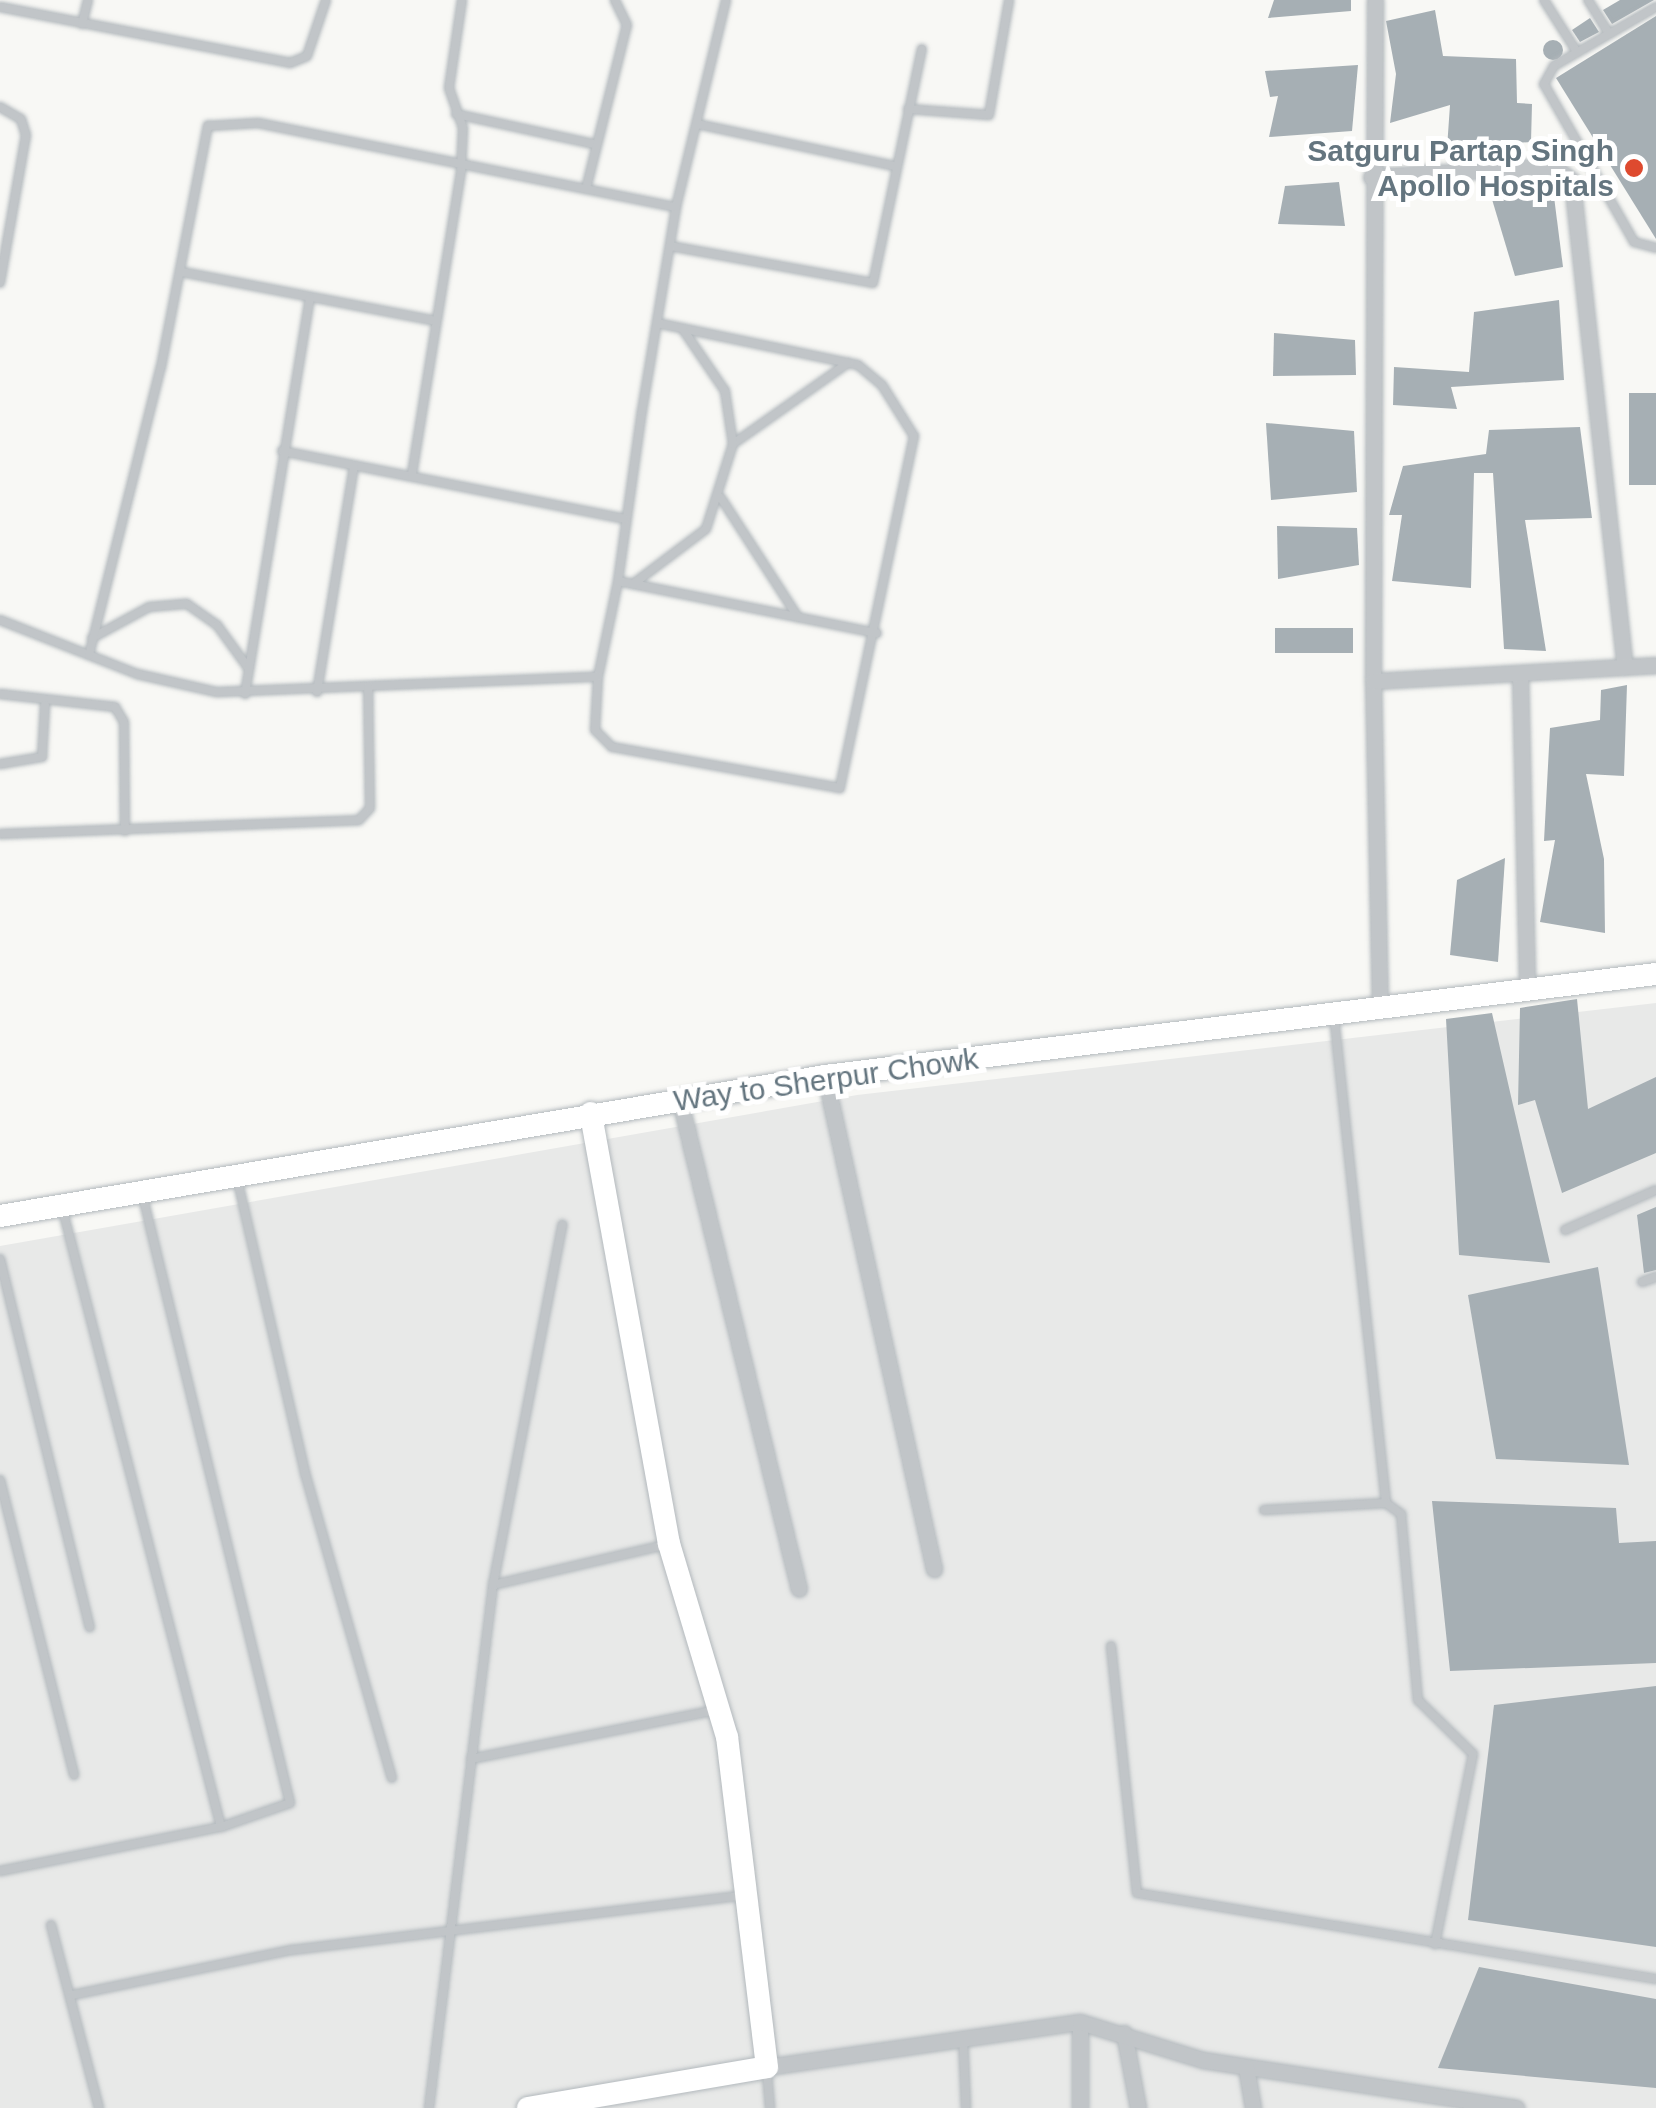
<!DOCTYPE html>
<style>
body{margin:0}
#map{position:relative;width:1656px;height:2108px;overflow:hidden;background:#f8f8f5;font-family:Helvetica,sans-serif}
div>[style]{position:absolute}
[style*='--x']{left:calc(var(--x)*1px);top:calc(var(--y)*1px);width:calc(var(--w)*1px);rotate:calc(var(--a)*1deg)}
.built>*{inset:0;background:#e8e9e8}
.building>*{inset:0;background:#a6afb4;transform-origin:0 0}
.round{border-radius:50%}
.roads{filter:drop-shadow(0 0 2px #b3b9bd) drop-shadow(0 0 2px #b3b9bd)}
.lane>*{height:8px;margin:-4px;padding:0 4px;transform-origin:4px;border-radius:4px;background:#c1c5c8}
.street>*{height:15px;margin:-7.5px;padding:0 7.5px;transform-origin:7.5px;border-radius:7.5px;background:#c1c5c8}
.secondary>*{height:22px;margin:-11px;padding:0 11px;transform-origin:11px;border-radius:11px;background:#fff}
.dots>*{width:28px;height:28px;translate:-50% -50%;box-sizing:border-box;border:5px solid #fff;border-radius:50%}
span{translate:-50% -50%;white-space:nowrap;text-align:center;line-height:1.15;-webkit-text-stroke:10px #fff;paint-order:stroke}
.poi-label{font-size:30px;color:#64757f;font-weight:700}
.right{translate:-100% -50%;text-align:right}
.street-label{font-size:30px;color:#64757f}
</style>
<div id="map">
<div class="built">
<i style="clip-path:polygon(1656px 1003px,1656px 2108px,0 2108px,0 1246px,857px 1095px)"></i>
</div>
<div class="building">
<i style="clip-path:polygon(1274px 0,1351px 0,1351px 11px,1268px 18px)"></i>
<i style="clip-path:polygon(1620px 0,1654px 0,1612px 24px,1603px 10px)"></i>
<i style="clip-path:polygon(1435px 10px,1443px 56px,1516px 59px,1517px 103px,1532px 104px,1531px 142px,1447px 148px,1450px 105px,1390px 123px,1396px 74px,1386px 21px)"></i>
<i style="clip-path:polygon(1656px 16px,1656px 239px,1556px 78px)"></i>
<i style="clip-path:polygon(1590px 18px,1599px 32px,1580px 42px,1572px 30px)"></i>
<i class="round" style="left:1543px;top:40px;width:20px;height:20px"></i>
<i style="clip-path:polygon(1358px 65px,1352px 131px,1269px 137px,1278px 96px,1270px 97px,1265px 71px)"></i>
<i style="clip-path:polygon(1339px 182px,1345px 226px,1278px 224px,1285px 186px)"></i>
<i style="clip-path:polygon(1553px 189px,1563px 267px,1515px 276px,1491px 196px)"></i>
<i style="clip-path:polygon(1559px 300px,1564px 380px,1451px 387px,1457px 409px,1393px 405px,1394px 367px,1469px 372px,1474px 312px)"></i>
<i style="clip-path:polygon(1274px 333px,1355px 340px,1356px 375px,1273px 376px)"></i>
<i style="left:1656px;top:393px;width:92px;height:27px;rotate:90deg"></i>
<i style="clip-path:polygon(1266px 423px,1354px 431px,1357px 492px,1271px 500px)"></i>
<i style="clip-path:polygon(1580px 427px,1592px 518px,1525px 520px,1546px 651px,1504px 649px,1493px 473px,1474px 473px,1471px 588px,1392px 581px,1402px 515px,1389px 515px,1403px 466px,1486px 454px,1489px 430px)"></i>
<i style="clip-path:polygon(1277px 526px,1357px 528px,1359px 565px,1278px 579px)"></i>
<i style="left:1275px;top:628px;width:78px;height:25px"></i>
<i style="clip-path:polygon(1627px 685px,1624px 776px,1586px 774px,1604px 859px,1605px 933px,1540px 922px,1555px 840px,1544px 841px,1550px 728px,1600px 720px,1601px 690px)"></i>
<i style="clip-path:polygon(1505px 858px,1498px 962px,1450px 955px,1457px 880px)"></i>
<i style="clip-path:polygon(1577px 999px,1588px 1109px,1656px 1077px,1656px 1153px,1562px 1193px,1535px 1100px,1518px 1105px,1520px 1008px)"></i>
<i style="clip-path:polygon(1492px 1013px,1513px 1105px,1550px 1263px,1459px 1255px,1446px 1019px)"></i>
<i style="clip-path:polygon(1656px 1207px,1656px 1270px,1644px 1273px,1637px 1215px)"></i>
<i style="clip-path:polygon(1598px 1267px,1629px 1465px,1496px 1459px,1468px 1295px)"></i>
<i style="clip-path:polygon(1432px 1501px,1616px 1508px,1619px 1543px,1656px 1541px,1656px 1663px,1450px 1671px)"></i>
<i style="clip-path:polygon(1656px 1686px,1656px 1947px,1468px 1920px,1494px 1705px)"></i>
<i style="clip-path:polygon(1479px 1967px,1656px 1999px,1656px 2088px,1438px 2068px)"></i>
</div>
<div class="roads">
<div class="lane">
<i style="--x:1544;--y:0;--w:62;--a:57.6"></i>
<i style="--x:1588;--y:0;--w:40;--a:58"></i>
<i style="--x:0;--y:7;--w:295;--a:10.9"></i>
<i style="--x:290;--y:63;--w:18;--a:-22"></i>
<i style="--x:307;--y:56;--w:59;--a:-71.3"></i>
<i style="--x:1656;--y:7;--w:118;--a:150"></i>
<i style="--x:1554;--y:66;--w:21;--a:119"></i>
<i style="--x:1544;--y:84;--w:182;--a:60.3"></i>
<i style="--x:1634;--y:242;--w:23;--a:15"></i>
<i style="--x:82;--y:24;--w:25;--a:-76"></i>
<i style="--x:0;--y:107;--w:24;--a:30"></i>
<i style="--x:21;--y:119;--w:17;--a:73"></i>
<i style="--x:26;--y:135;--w:150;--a:100"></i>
<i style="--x:908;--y:109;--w:81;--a:4.2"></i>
<i style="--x:989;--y:115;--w:117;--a:-80.1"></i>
<i style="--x:456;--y:114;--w:141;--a:12.3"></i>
<i style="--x:697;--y:124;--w:202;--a:12"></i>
<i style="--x:586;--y:189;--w:169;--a:-76"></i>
<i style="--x:627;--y:25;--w:28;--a:-116"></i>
<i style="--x:670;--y:246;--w:206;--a:10.3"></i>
<i style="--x:873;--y:283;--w:239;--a:-78.2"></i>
<i style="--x:182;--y:272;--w:259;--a:10.9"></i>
<i style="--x:657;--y:323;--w:205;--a:11.8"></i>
<i style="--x:858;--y:365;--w:31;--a:40"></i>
<i style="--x:882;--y:385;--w:60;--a:57.9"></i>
<i style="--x:914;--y:436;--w:360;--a:101.9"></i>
<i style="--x:840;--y:788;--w:232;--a:-169.8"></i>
<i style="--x:612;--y:747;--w:24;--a:-135"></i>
<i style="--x:595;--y:730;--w:53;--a:-86.8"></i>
<i style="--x:598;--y:677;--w:98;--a:-78.2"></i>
<i style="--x:618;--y:581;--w:172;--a:-82"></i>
<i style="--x:642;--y:411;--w:207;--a:-80.5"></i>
<i style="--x:676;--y:207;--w:213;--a:-76.4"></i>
<i style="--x:733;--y:444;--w:141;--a:-35.2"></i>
<i style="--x:282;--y:451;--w:350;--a:11.2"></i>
<i style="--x:412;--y:474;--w:308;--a:-80.8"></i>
<i style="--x:461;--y:170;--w:42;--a:-87.3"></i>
<i style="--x:463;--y:128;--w:42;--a:-109.3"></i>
<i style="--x:449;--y:88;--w:89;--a:-81.6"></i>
<i style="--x:721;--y:498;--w:142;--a:57.1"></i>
<i style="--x:618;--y:581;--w:264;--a:11.4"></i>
<i style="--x:633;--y:584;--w:91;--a:-37"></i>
<i style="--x:706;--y:529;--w:89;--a:-72.4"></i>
<i style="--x:733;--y:444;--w:54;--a:-98.6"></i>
<i style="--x:725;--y:391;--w:76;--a:-124.3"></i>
<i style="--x:0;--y:620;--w:147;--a:21.5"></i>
<i style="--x:137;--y:674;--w:82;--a:12.7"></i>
<i style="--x:217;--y:692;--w:381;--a:-2.3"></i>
<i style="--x:92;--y:638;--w:65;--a:-28.5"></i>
<i style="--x:149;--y:607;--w:38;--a:-5"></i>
<i style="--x:187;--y:604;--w:37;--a:35"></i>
<i style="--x:217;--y:625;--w:54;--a:54"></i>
<i style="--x:89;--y:655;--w:297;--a:-76"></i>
<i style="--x:161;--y:367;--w:246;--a:-79"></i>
<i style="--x:208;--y:126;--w:50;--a:-3.4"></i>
<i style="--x:258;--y:123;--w:426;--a:11.4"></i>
<i style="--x:317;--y:692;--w:229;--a:-80.7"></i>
<i style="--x:0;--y:694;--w:116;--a:6.4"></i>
<i style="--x:115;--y:707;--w:17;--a:59"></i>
<i style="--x:124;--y:722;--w:109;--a:89.5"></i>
<i style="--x:245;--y:694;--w:401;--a:-80.7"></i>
<i style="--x:0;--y:764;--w:43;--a:-9.5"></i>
<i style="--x:42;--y:757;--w:52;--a:-86.7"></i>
<i style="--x:0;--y:834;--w:359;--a:-2.2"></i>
<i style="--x:359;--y:820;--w:16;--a:-47"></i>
<i style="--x:370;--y:808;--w:122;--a:-90.9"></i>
<i style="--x:1334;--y:1016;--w:490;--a:83.9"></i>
<i style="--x:237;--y:1178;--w:303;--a:77"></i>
<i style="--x:305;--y:1473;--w:317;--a:74.1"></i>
<i style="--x:63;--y:1211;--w:636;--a:75.61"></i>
<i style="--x:1565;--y:1230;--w:99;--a:-23.7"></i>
<i style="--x:0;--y:1259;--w:379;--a:76.3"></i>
<i style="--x:1642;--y:1282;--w:15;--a:-20"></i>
<i style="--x:0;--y:1480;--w:304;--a:75.9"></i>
<i style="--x:1264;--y:1510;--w:122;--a:-3.3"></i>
<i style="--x:1386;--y:1503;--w:19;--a:36"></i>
<i style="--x:1401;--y:1514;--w:187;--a:84.8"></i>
<i style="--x:1418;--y:1700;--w:77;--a:44.5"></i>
<i style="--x:1473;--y:1754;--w:194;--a:101.3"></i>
<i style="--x:493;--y:1585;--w:177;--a:-13.1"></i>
<i style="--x:1111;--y:1646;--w:248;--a:84"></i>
<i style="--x:1137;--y:1893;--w:526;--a:9.41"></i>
<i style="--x:471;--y:1759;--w:250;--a:-11.3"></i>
<i style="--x:0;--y:1871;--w:225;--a:-11.3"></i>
<i style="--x:221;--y:1827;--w:73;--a:-19.2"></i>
<i style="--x:290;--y:1803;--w:624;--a:-103.64"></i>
<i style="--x:51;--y:1925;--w:189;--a:75.3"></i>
<i style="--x:72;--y:1995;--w:225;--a:-11.6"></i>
<i style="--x:292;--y:1950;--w:455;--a:-6.9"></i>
<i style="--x:963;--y:2036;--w:72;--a:87.6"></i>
<i style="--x:767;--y:2073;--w:35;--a:85"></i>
<i style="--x:429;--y:2108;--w:527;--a:-83.02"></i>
<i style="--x:493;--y:1585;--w:367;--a:-79.1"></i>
</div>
<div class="street">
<i style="--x:1371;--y:177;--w:182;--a:-3.5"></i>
<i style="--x:1553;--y:166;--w:24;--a:38"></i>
<i style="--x:1572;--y:181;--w:489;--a:83.8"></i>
<i style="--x:1520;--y:673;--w:318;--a:88.7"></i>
<i style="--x:1373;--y:681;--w:681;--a:-89.83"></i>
<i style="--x:1380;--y:1010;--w:329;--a:-91.2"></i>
<i style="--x:1373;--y:681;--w:283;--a:-3.2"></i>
<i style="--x:825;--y:1076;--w:505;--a:77.53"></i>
<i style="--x:680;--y:1101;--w:502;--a:76.3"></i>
<i style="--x:1080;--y:2022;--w:86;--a:90"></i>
<i style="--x:1124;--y:2033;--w:76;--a:79.4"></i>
<i style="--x:767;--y:2067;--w:316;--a:-8.2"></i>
<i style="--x:1080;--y:2022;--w:129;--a:17.2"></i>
<i style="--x:1203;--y:2060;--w:317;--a:8.7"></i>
<i style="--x:1246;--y:2067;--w:42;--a:80.3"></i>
</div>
<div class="secondary">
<i style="--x:0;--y:1216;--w:837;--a:-9.63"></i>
<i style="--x:825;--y:1076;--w:837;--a:-7"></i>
<i style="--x:528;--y:2108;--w:242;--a:-9.7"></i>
<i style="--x:767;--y:2067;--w:332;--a:-96.9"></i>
<i style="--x:727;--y:1737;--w:202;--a:-106.7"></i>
<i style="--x:669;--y:1544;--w:438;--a:-100.3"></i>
</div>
</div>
<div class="dots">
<i style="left:1634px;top:168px;background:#de4a2f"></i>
</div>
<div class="poi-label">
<span class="right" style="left:1614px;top:168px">Satguru Partap Singh<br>Apollo Hospitals</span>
</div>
<div class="street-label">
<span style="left:826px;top:1080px;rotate:-8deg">Way to Sherpur Chowk</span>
</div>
</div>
